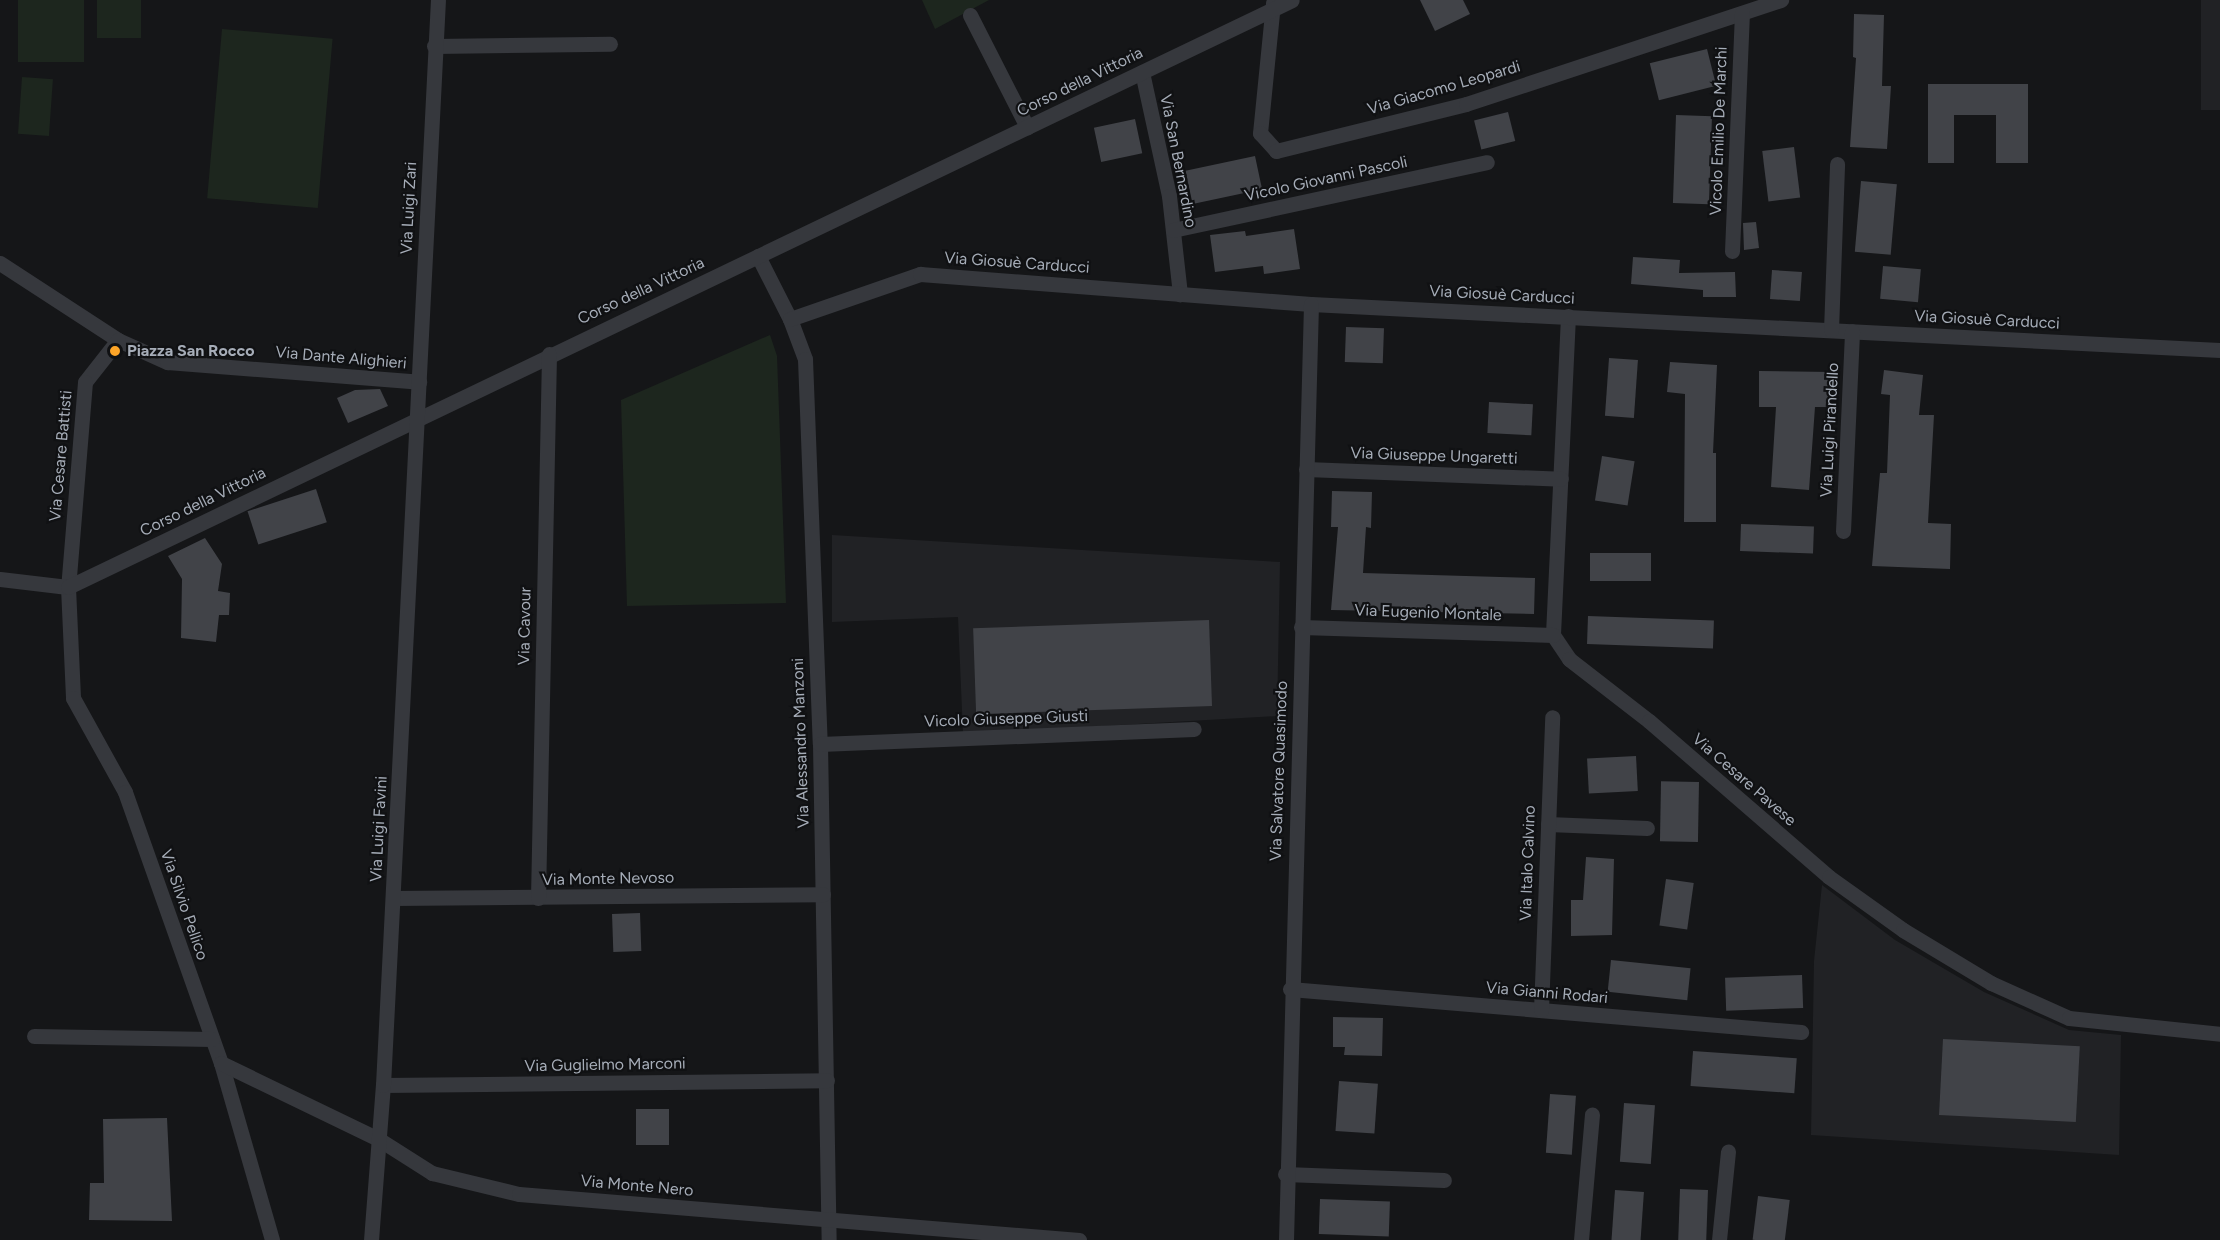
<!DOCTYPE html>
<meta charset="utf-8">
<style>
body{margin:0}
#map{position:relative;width:2220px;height:1240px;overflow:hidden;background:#151618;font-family:Figtree,sans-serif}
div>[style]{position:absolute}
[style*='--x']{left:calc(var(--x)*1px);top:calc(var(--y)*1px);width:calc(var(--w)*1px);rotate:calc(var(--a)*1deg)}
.built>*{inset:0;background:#212225;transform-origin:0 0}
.green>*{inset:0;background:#1d261e;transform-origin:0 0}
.building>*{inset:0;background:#414348;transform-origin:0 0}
.street>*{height:15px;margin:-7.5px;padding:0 7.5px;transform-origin:7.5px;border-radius:7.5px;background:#36383d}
.dots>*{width:16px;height:16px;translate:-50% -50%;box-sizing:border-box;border:3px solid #101113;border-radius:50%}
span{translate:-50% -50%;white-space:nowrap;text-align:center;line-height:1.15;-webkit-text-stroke:4.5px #101113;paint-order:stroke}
.street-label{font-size:16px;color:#a6adb8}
.poi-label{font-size:16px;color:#a6adb8;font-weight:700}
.left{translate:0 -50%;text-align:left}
</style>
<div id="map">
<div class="built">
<i style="left:2201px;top:0;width:19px;height:110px"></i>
<i style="clip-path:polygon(832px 535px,1280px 562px,1277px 716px,963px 734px,958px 617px,832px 622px)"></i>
<i style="clip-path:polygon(1822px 885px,1895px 940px,1984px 992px,2069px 1030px,2121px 1035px,2119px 1155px,1811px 1135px,1814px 961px)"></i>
</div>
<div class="green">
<i style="left:18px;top:0;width:66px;height:62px"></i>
<i style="left:97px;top:0;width:44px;height:38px"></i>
<i style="clip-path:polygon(922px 0,989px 0,935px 29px)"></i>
<i style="left:222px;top:29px;width:111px;height:170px;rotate:5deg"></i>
<i style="left:22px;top:77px;width:31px;height:57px;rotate:4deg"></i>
<i style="clip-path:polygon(770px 335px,777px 356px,786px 603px,627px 606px,621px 400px)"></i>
</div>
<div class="building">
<i style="clip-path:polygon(1420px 0,1463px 0,1470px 14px,1435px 31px)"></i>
<i style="clip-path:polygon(1854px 14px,1884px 15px,1882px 86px,1891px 86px,1887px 149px,1850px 147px,1856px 58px,1853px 57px)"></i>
<i style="left:1707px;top:49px;width:38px;height:59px;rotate:76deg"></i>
<i style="clip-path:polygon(1928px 84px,2028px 84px,2028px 163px,1996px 163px,1996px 115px,1954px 115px,1954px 163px,1928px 163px)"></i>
<i style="left:1508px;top:112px;width:30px;height:35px;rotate:76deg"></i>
<i style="left:1676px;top:115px;width:36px;height:88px;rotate:2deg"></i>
<i style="left:1135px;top:119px;width:35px;height:42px;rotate:78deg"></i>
<i style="left:1794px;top:147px;width:51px;height:32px;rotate:83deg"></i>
<i style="left:1255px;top:156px;width:34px;height:71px;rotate:78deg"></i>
<i style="left:1861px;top:181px;width:36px;height:71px;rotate:5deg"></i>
<i style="clip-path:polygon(1756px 222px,1759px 248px,1744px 250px,1743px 223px)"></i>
<i style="clip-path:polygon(1294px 229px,1300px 269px,1264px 274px,1263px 266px,1215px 272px,1210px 235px,1245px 231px,1246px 236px)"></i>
<i style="clip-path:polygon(1633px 257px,1680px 260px,1679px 273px,1735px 272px,1736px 297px,1703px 297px,1703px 290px,1631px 284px)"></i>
<i style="left:1883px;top:266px;width:38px;height:33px;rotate:5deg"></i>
<i style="left:1772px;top:270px;width:30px;height:29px;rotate:4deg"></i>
<i style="left:1346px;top:327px;width:38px;height:35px;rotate:2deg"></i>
<i style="left:1609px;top:358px;width:29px;height:58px;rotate:4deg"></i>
<i style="clip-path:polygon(1670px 362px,1717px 365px,1713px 453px,1716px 453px,1716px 522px,1684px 522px,1685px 394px,1667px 392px)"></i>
<i style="clip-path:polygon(1884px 370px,1923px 375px,1919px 415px,1934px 415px,1928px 523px,1951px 524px,1950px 569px,1872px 566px,1880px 473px,1887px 473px,1890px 395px,1881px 394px)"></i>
<i style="clip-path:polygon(1759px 371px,1831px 372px,1831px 407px,1815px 407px,1809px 490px,1771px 487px,1776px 407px,1759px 407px)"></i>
<i style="clip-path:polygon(380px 389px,388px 406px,348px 423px,337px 398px,355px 390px)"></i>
<i style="left:1489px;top:402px;width:44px;height:31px;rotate:3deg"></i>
<i style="left:1602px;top:456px;width:33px;height:45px;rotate:9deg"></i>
<i style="left:316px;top:489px;width:35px;height:72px;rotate:72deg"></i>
<i style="clip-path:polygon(1332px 491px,1372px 492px,1371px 528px,1366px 527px,1363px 573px,1535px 578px,1534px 614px,1331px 610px,1338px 527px,1331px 527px)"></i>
<i style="left:1741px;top:524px;width:73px;height:27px;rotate:2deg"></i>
<i style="clip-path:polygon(205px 538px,222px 564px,218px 591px,230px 593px,229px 615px,219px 615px,216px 642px,181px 638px,182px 579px,168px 556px)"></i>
<i style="left:1590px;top:553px;width:61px;height:28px"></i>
<i style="left:1588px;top:616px;width:126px;height:28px;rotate:2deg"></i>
<i style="left:1209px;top:620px;width:86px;height:236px;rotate:88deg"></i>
<i style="left:1636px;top:756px;width:35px;height:49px;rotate:87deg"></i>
<i style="left:1699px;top:782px;width:60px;height:38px;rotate:91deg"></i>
<i style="clip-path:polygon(1586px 857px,1614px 859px,1612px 935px,1571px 936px,1571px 900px,1583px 900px)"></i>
<i style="left:1666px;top:879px;width:28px;height:47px;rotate:8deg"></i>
<i style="left:640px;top:913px;width:38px;height:28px;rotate:88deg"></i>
<i style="left:1611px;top:960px;width:80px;height:32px;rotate:6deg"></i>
<i style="left:1802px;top:975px;width:33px;height:77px;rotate:88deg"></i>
<i style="clip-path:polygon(1333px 1017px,1383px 1018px,1382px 1056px,1344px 1055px,1345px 1047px,1333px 1047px)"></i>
<i style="left:1943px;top:1039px;width:137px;height:76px;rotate:3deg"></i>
<i style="left:1693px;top:1051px;width:104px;height:35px;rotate:4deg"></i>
<i style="left:1339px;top:1081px;width:39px;height:50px;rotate:4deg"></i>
<i style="left:1550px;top:1094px;width:26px;height:59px;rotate:4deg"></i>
<i style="left:1624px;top:1103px;width:31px;height:59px;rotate:4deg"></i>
<i style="left:636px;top:1109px;width:33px;height:36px"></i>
<i style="clip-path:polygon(167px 1118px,172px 1221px,89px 1220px,90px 1183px,104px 1183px,103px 1119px)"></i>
<i style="left:1680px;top:1189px;width:28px;height:51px;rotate:2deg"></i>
<i style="left:1615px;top:1190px;width:29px;height:50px;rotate:4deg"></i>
<i style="left:1758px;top:1196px;width:32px;height:44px;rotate:7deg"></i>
<i style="left:1320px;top:1199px;width:70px;height:35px;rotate:2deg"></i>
</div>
<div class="street">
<i style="--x:1273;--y:3;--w:131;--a:95.7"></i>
<i style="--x:1260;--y:133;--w:24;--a:48"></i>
<i style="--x:1276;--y:151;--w:196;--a:-13.9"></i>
<i style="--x:1466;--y:104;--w:332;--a:-18.3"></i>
<i style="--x:970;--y:15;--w:126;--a:63"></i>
<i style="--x:434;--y:46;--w:176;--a:-0.7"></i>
<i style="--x:1142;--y:72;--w:127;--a:77.7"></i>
<i style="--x:1169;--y:196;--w:99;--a:83.6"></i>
<i style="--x:1173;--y:230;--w:321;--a:-12.2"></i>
<i style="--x:1732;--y:251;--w:238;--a:-87.6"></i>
<i style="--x:758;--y:256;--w:71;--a:63.1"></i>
<i style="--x:790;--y:319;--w:43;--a:69.4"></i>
<i style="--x:805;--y:359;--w:385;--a:87.8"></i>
<i style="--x:820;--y:744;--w:496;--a:89"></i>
<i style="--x:0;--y:263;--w:141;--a:33.1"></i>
<i style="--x:118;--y:340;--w:54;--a:24.2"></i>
<i style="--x:167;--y:362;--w:253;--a:4.5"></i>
<i style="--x:1568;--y:316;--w:319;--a:92.7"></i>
<i style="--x:1553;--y:635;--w:29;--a:56"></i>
<i style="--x:1569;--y:659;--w:101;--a:37.8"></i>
<i style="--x:1649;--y:721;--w:238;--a:40.9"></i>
<i style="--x:1829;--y:877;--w:91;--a:35.6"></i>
<i style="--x:1903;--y:930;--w:103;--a:31.1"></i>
<i style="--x:1991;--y:983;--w:85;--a:24.2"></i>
<i style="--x:2069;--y:1018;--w:152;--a:6"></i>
<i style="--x:790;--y:319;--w:138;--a:-19.1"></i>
<i style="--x:920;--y:274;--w:392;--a:4.4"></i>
<i style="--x:1311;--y:304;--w:910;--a:2.9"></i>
<i style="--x:1831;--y:330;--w:166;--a:-87.9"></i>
<i style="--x:118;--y:340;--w:53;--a:128.2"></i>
<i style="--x:85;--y:382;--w:206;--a:94.7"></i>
<i style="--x:68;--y:587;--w:111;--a:87.4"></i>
<i style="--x:73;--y:698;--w:107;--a:61"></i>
<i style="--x:125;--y:792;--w:288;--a:70.5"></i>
<i style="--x:221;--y:1063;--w:184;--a:73.9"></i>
<i style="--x:1306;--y:469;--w:255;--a:2.2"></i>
<i style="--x:1843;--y:531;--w:200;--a:-87.4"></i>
<i style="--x:0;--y:579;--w:68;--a:6.7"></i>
<i style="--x:68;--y:587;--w:1357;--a:-25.62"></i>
<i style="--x:1301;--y:627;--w:252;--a:1.8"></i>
<i style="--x:820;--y:744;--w:374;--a:-2.3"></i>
<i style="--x:1548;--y:824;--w:99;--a:2.3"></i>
<i style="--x:393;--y:898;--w:430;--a:-0.5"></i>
<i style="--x:538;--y:898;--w:544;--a:-88.84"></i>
<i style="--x:1290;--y:989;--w:513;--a:4.81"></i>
<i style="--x:1541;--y:1010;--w:293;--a:-87.8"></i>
<i style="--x:34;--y:1036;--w:178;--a:1"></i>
<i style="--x:221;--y:1063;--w:177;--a:25.8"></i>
<i style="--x:380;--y:1140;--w:62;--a:32.4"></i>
<i style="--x:432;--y:1173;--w:89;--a:13.6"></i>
<i style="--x:519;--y:1194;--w:562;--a:4.7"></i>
<i style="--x:383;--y:1085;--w:444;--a:-0.6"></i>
<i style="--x:1285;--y:1174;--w:159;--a:2.2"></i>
<i style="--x:371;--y:1240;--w:155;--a:-85.6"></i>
<i style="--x:383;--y:1085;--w:1086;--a:-87.1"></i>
<i style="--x:1286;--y:1240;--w:936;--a:-88.47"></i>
<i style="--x:1581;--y:1240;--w:126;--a:-85"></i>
<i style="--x:1719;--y:1240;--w:89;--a:-84.2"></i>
</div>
<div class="dots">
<i style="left:115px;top:351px;background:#fda528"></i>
</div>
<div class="street-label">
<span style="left:1080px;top:82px;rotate:-26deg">Corso della Vittoria</span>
<span style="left:1444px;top:88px;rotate:-16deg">Via Giacomo Leopardi</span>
<span style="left:1719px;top:131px;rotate:-88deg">Vicolo Emilio De Marchi</span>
<span style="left:1178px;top:161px;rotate:79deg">Via San Bernardino</span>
<span style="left:1326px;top:179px;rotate:-12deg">Vicolo Giovanni Pascoli</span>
<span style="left:409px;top:208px;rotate:-87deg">Via Luigi Zari</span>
<span style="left:1017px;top:263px;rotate:4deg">Via Giosuè Carducci</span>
<span style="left:641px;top:291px;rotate:-25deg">Corso della Vittoria</span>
<span style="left:1502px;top:295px;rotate:3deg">Via Giosuè Carducci</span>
<span style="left:1987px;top:320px;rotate:3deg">Via Giosuè Carducci</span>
<span style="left:341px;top:358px;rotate:5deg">Via Dante Alighieri</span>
<span style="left:1830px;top:430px;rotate:-87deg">Via Luigi Pirandello</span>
<span style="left:61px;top:456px;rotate:-85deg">Via Cesare Battisti</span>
<span style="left:1434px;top:456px;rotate:2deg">Via Giuseppe Ungaretti</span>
<span style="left:203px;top:502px;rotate:-26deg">Corso della Vittoria</span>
<span style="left:1428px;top:613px;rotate:2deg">Via Eugenio Montale</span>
<span style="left:525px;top:626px;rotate:-89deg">Via Cavour</span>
<span style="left:1006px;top:719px;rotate:-2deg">Vicolo Giuseppe Giusti</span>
<span style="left:801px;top:743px;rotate:-92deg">Via Alessandro Manzoni</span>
<span style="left:1279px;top:771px;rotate:-88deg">Via Salvatore Quasimodo</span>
<span style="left:1744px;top:780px;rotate:41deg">Via Cesare Pavese</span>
<span style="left:379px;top:829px;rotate:-87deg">Via Luigi Favini</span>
<span style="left:1528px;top:863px;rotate:-88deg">Via Italo Calvino</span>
<span style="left:608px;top:879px;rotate:-1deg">Via Monte Nevoso</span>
<span style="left:184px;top:905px;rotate:71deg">Via Silvio Pellico</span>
<span style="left:1547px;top:993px;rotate:5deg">Via Gianni Rodari</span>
<span style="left:605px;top:1065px;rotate:-1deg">Via Guglielmo Marconi</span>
<span style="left:637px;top:1186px;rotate:5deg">Via Monte Nero</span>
</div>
<div class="poi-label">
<span class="left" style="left:127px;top:351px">Piazza San Rocco</span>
</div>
</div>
